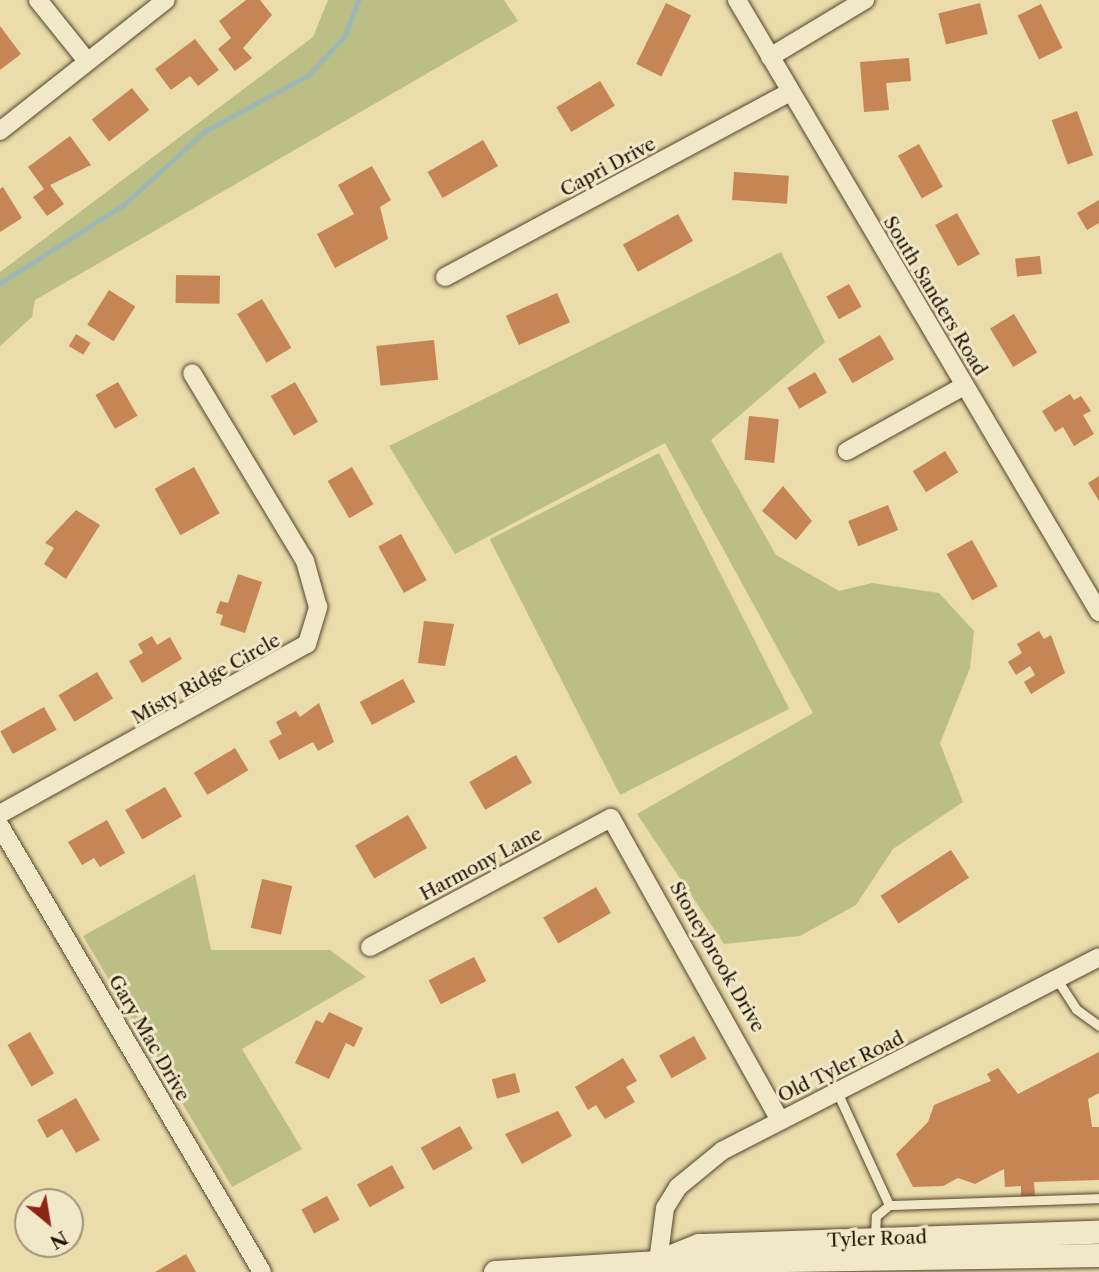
<!DOCTYPE html>
<style>
body{margin:0}
#map{position:relative;width:1099px;height:1272px;overflow:hidden;background:#eadcab;font-family:"Libre Caslon Text",serif}
div>[style]{position:absolute}
[style*='--x']{left:calc(var(--x)*1px);top:calc(var(--y)*1px);width:calc(var(--w)*1px);rotate:calc(var(--a)*1deg)}
.green>*{inset:0;background:#bcbf85;transform-origin:0 0}
.stream>*{height:5px;margin:-2.5px;padding:0 2.5px;transform-origin:2.5px;border-radius:2.5px;background:#9eb8b5}
.building>*{inset:0;background:#c68555;transform-origin:0 0}
.roads{filter:drop-shadow(0 0 2px #54472e) drop-shadow(0 0 2px #54472e)}
.service>*{height:9px;margin:-4.5px;padding:0 4.5px;transform-origin:4.5px;border-radius:4.5px;background:#f1e8c8}
.minor>*{height:18px;margin:-9px;padding:0 9px;transform-origin:9px;border-radius:9px;background:#f1e8c8}
.tertiary>*{height:23px;margin:-11.5px;padding:0 11.5px;transform-origin:11.5px;border-radius:11.5px;background:#f1e8c8}
span{translate:-50% -50%;white-space:nowrap;text-align:center;line-height:1.15;-webkit-text-stroke:6px #f1e8c8;paint-order:stroke}
.street-label{font-size:19px;color:#221505}
.north{position:absolute;left:14px;top:1188px;width:70px;height:70px;box-sizing:border-box;background:#f1e8c8;border:2px solid #9e947a;border-radius:50%;rotate:150deg;font-size:19px;font-weight:700;line-height:28px;text-align:center;color:#221505}
.north::after{content:'';display:block;margin:auto;width:24px;height:32px;background:#8f2418;clip-path:polygon(50% 0,100% 100%,50% 72%,0 100%)}
</style>
<div id="map">
<div class="green">
<i style="clip-path:polygon(328px 0,504px 0,518px 21px,35px 300px,32px 317px,0 346px,0 272px,313px 37px)"></i>
<i style="clip-path:polygon(781px 252px,825px 342px,711px 440px,776px 555px,839px 591px,872px 583px,939px 593px,974px 631px,970px 668px,940px 743px,963px 802px,893px 849px,856px 905px,800px 936px,724px 944px,637px 814px,813px 713px,665px 443px,455px 554px,389px 446px)"></i>
<i style="left:659px;top:453px;width:287px;height:190px;rotate:63deg"></i>
<i style="clip-path:polygon(195px 874px,211px 950px,330px 950px,366px 977px,242px 1049px,302px 1149px,232px 1187px,83px 936px)"></i>
</div>
<div class="stream">
<i style="--x:0;--y:283;--w:146;--a:-32.4"></i>
<i style="--x:123;--y:205;--w:110;--a:-42.1"></i>
<i style="--x:205;--y:131;--w:117;--a:-28.5"></i>
<i style="--x:308;--y:75;--w:52;--a:-46.5"></i>
<i style="--x:344;--y:37;--w:40;--a:-69"></i>
</div>
<div class="building">
<i style="clip-path:polygon(246px 0,260px 0,272px 15px,243px 48px,252px 58px,235px 71px,218px 49px,231px 38px,219px 21px)"></i>
<i style="left:666px;top:3px;width:28px;height:68px;rotate:26deg"></i>
<i style="left:980px;top:3px;width:32px;height:43px;rotate:76deg"></i>
<i style="left:1041px;top:4px;width:49px;height:26px;rotate:64deg"></i>
<i style="clip-path:polygon(0 26px,21px 54px,0 70px)"></i>
<i style="clip-path:polygon(195px 39px,219px 70px,198px 86px,190px 76px,171px 90px,155px 69px)"></i>
<i style="clip-path:polygon(909px 58px,911px 81px,886px 83px,889px 110px,864px 112px,860px 62px)"></i>
<i style="left:600px;top:81px;width:29px;height:51px;rotate:59deg"></i>
<i style="left:132px;top:88px;width:28px;height:51px;rotate:52deg"></i>
<i style="left:1077px;top:111px;width:47px;height:27px;rotate:70deg"></i>
<i style="clip-path:polygon(70px 136px,91px 165px,50px 185px,64px 204px,47px 216px,33px 197px,44px 189px,28px 167px)"></i>
<i style="left:483px;top:140px;width:30px;height:64px;rotate:60deg"></i>
<i style="left:919px;top:144px;width:49px;height:24px;rotate:61deg"></i>
<i style="clip-path:polygon(372px 166px,391px 200px,380px 207px,388px 239px,335px 268px,317px 234px,354px 214px,338px 185px)"></i>
<i style="left:734px;top:172px;width:55px;height:28px;rotate:4deg"></i>
<i style="clip-path:polygon(3px 187px,22px 218px,0 232px,0 189px)"></i>
<i style="clip-path:polygon(1099px 200px,1099px 223px,1087px 230px,1077px 213px)"></i>
<i style="left:957px;top:213px;width:47px;height:25px;rotate:61deg"></i>
<i style="left:678px;top:214px;width:31px;height:63px;rotate:61deg"></i>
<i style="left:1040px;top:256px;width:18px;height:25px;rotate:84deg"></i>
<i style="left:176px;top:275px;width:44px;height:28px;rotate:1deg"></i>
<i style="left:849px;top:284px;width:26px;height:26px;rotate:61deg"></i>
<i style="left:109px;top:290px;width:31px;height:41px;rotate:32deg"></i>
<i style="left:557px;top:293px;width:32px;height:56px;rotate:66deg"></i>
<i style="left:262px;top:299px;width:57px;height:29px;rotate:59deg"></i>
<i style="left:1014px;top:314px;width:45px;height:28px;rotate:59deg"></i>
<i style="left:76px;top:334px;width:17px;height:14px;rotate:31deg"></i>
<i style="left:880px;top:335px;width:28px;height:48px;rotate:60deg"></i>
<i style="left:434px;top:340px;width:40px;height:58px;rotate:84deg"></i>
<i style="left:815px;top:372px;width:24px;height:32px;rotate:60deg"></i>
<i style="left:118px;top:382px;width:39px;height:26px;rotate:60deg"></i>
<i style="left:295px;top:382px;width:46px;height:28px;rotate:60deg"></i>
<i style="clip-path:polygon(1070px 394px,1074px 400px,1081px 396px,1091px 411px,1083px 415px,1094px 434px,1074px 446px,1063px 427px,1055px 432px,1042px 411px)"></i>
<i style="left:749px;top:416px;width:30px;height:44px;rotate:6deg"></i>
<i style="left:945px;top:451px;width:25px;height:38px;rotate:58deg"></i>
<i style="left:194px;top:467px;width:53px;height:45px;rotate:61deg"></i>
<i style="left:352px;top:467px;width:43px;height:28px;rotate:60deg"></i>
<i style="clip-path:polygon(1099px 476px,1099px 501px,1088px 483px)"></i>
<i style="clip-path:polygon(783px 486px,812px 521px,796px 540px,762px 511px)"></i>
<i style="left:888px;top:505px;width:27px;height:43px;rotate:68deg"></i>
<i style="clip-path:polygon(76px 510px,100px 525px,66px 579px,44px 564px,54px 548px,45px 543px)"></i>
<i style="left:401px;top:534px;width:53px;height:26px;rotate:61deg"></i>
<i style="left:972px;top:540px;width:53px;height:29px;rotate:61deg"></i>
<i style="clip-path:polygon(238px 574px,262px 582px,245px 633px,220px 625px,223px 615px,216px 613px,220px 601px,228px 603px)"></i>
<i style="clip-path:polygon(424px 621px,454px 624px,445px 666px,418px 663px)"></i>
<i style="clip-path:polygon(1039px 631px,1044px 639px,1051px 635px,1065px 673px,1031px 694px,1024px 682px,1035px 675px,1030px 666px,1016px 675px,1008px 662px,1022px 653px,1017px 644px)"></i>
<i style="clip-path:polygon(152px 636px,157px 645px,170px 637px,182px 659px,142px 683px,129px 661px,143px 653px,138px 644px)"></i>
<i style="left:97px;top:672px;width:31px;height:45px;rotate:59deg"></i>
<i style="left:403px;top:679px;width:26px;height:49px;rotate:62deg"></i>
<i style="clip-path:polygon(319px 703px,334px 742px,318px 751px,313px 742px,279px 760px,269px 741px,282px 734px,276px 722px,296px 711px,300px 717px)"></i>
<i style="left:44px;top:707px;width:26px;height:50px;rotate:61deg"></i>
<i style="left:235px;top:748px;width:26px;height:48px;rotate:59deg"></i>
<i style="left:516px;top:755px;width:32px;height:54px;rotate:60deg"></i>
<i style="left:165px;top:787px;width:34px;height:46px;rotate:60deg"></i>
<i style="left:408px;top:815px;width:38px;height:61px;rotate:60deg"></i>
<i style="clip-path:polygon(107px 820px,125px 853px,100px 867px,94px 858px,82px 865px,68px 842px)"></i>
<i style="left:951px;top:850px;width:33px;height:84px;rotate:57deg"></i>
<i style="left:262px;top:879px;width:31px;height:50px;rotate:13deg"></i>
<i style="left:596px;top:887px;width:30px;height:61px;rotate:60deg"></i>
<i style="left:474px;top:957px;width:27px;height:51px;rotate:63deg"></i>
<i style="clip-path:polygon(329px 1012px,363px 1028px,354px 1047px,346px 1043px,329px 1079px,295px 1063px,316px 1020px,323px 1023px)"></i>
<i style="left:30px;top:1032px;width:48px;height:26px;rotate:60deg"></i>
<i style="left:694px;top:1036px;width:26px;height:40px;rotate:61deg"></i>
<i style="clip-path:polygon(1099px 1052px,1099px 1093px,1088px 1099px,1092px 1127px,1099px 1127px,1099px 1180px,1034px 1182px,1035px 1196px,1021px 1196px,1021px 1186px,1005px 1187px,1004px 1169px,975px 1184px,958px 1178px,943px 1186px,913px 1187px,896px 1154px,928px 1122px,934px 1105px,991px 1081px,987px 1074px,998px 1068px,1018px 1094px)"></i>
<i style="clip-path:polygon(623px 1058px,637px 1081px,626px 1087px,635px 1102px,605px 1119px,596px 1105px,588px 1110px,575px 1087px)"></i>
<i style="left:515px;top:1073px;width:20px;height:24px;rotate:75deg"></i>
<i style="clip-path:polygon(76px 1098px,100px 1140px,76px 1153px,62px 1129px,47px 1138px,37px 1120px)"></i>
<i style="clip-path:polygon(558px 1111px,572px 1136px,522px 1164px,505px 1134px)"></i>
<i style="left:460px;top:1126px;width:26px;height:45px;rotate:61deg"></i>
<i style="left:392px;top:1165px;width:26px;height:40px;rotate:61deg"></i>
<i style="left:327px;top:1196px;width:27px;height:29px;rotate:62deg"></i>
<i style="clip-path:polygon(186px 1254px,196px 1272px,155px 1272px)"></i>
</div>
<div class="roads">
<div class="service">
<i style="--x:1058;--y:981;--w:33;--a:57"></i>
<i style="--x:1076;--y:1009;--w:29;--a:36"></i>
<i style="--x:838;--y:1094;--w:122;--a:65.3"></i>
<i style="--x:875;--y:1239;--w:23;--a:-88"></i>
<i style="--x:876;--y:1216;--w:17;--a:-40"></i>
<i style="--x:889;--y:1205;--w:210;--a:-1.9"></i>
</div>
<div class="minor">
<i style="--x:38;--y:0;--w:78;--a:51.2"></i>
<i style="--x:737;--y:0;--w:711;--a:59.4"></i>
<i style="--x:770;--y:57;--w:111;--a:-31"></i>
<i style="--x:0;--y:131;--w:211;--a:-38.3"></i>
<i style="--x:445;--y:277;--w:391;--a:-28.2"></i>
<i style="--x:847;--y:451;--w:134;--a:-29.1"></i>
<i style="--x:0;--y:814;--w:351;--a:-29"></i>
<i style="--x:307;--y:644;--w:39;--a:-73"></i>
<i style="--x:318;--y:607;--w:48;--a:-105.8"></i>
<i style="--x:305;--y:561;--w:219;--a:-121"></i>
<i style="--x:0;--y:826;--w:517;--a:59.57"></i>
<i style="--x:370;--y:947;--w:273;--a:-28.2"></i>
<i style="--x:611;--y:818;--w:346;--a:60.8"></i>
<i style="--x:658;--y:1262;--w:54;--a:-82.6"></i>
<i style="--x:665;--y:1208;--w:25;--a:-58"></i>
<i style="--x:678;--y:1187;--w:57;--a:-39.3"></i>
<i style="--x:722;--y:1151;--w:424;--a:-27.2"></i>
</div>
<div class="tertiary">
<i style="--x:664;--y:1259;--w:38;--a:-22"></i>
<i style="--x:699;--y:1245;--w:400;--a:-1.9"></i>
<i style="--x:495;--y:1272;--w:163;--a:-3.5"></i>
<i style="--x:658;--y:1262;--w:441;--a:-0.9"></i>
</div>
</div>
<div class="street-label">
<span style="left:608px;top:167px;rotate:-28deg">Capri Drive</span>
<span style="left:935px;top:296px;rotate:59deg">South Sanders Road</span>
<span style="left:206px;top:679px;rotate:-29deg">Misty Ridge Circle</span>
<span style="left:481px;top:864px;rotate:-28deg">Harmony Lane</span>
<span style="left:717px;top:957px;rotate:60deg">Stoneybrook Drive</span>
<span style="left:149px;top:1038px;rotate:60deg">Gary Mac Drive</span>
<span style="left:841px;top:1067px;rotate:-26deg">Old Tyler Road</span>
<span style="left:877px;top:1239px;rotate:-2deg">Tyler Road</span>
</div>
<div class="north">N</div>
</div>
